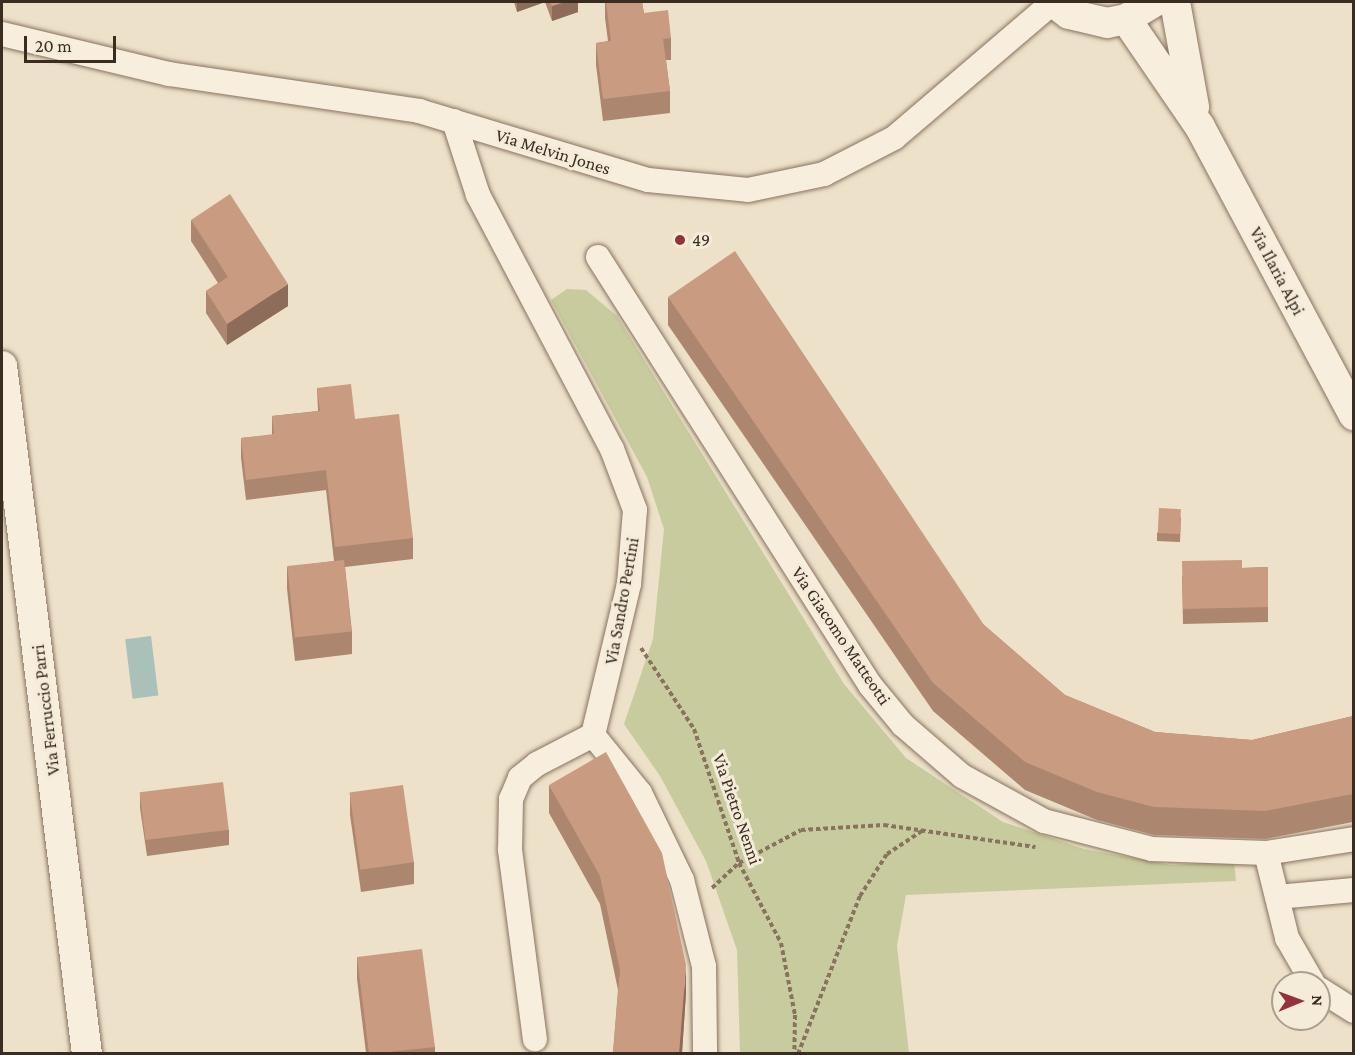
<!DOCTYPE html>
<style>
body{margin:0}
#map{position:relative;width:1355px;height:1055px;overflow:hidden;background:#ede1c9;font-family:"Crimson Pro",serif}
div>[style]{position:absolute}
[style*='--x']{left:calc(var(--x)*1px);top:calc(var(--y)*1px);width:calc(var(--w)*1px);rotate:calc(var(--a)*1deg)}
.green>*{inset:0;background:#c8cb9d}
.water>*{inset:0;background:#aac1b9;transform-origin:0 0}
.path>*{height:4px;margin-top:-2px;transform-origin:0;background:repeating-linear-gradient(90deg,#89735f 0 4.5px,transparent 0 7.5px)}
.roads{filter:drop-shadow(0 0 2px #89735f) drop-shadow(0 0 2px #89735f)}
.minor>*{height:24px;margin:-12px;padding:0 12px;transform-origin:12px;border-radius:12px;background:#f8eedd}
.tertiary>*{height:30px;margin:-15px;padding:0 15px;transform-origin:15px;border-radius:15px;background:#f8eedd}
.wall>*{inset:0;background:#ad866f}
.shaded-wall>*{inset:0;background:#8d6d5a}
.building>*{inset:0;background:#c99c81;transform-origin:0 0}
.dots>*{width:16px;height:16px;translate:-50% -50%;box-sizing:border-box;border:3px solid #f4ebd9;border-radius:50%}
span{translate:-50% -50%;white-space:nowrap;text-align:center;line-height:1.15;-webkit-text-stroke:6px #f4ebd9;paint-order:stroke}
.street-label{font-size:18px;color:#3a2c21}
.poi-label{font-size:18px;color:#3a2c21}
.left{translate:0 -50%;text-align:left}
.frame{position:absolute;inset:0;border:3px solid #3a2c21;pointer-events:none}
.north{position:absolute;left:1271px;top:971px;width:60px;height:60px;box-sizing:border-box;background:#f4ebd9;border:2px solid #aa9f8f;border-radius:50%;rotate:89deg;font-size:16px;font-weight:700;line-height:24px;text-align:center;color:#3a2c21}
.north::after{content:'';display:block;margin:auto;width:21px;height:27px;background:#953237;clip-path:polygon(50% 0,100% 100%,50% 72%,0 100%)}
.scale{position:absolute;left:24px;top:36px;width:92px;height:27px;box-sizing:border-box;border:3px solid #3a2c21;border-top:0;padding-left:8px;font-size:18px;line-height:21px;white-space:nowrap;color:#3a2c21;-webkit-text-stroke:4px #f4ebd9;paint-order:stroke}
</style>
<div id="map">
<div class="green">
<i style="clip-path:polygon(567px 289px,586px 290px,617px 316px,844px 684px,906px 758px,1003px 822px,1084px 849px,1171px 865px,1234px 861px,1236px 881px,906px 895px,897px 946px,909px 1053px,740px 1053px,737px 950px,706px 861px,660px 776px,624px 724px,653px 639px,664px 529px,647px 477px,551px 300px)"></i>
</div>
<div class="water">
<i style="left:151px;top:636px;width:60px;height:26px;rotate:83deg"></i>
</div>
<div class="path">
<i style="--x:641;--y:648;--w:97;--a:56.8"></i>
<i style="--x:694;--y:729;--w:141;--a:71.4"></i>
<i style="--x:739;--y:863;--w:90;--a:62.3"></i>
<i style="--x:781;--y:943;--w:73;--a:79"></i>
<i style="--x:795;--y:1015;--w:39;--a:91"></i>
<i style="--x:712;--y:888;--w:37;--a:-43"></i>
<i style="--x:739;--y:863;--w:70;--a:-28"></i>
<i style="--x:801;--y:830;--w:83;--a:-3.4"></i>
<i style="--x:884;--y:825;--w:153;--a:8.3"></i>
<i style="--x:798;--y:1054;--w:170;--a:-68.6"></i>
<i style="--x:860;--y:896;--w:50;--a:-57.3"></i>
<i style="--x:887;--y:854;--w:42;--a:-33.3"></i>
</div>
<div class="roads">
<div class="minor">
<i style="--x:2;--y:34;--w:172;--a:13.5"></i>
<i style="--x:169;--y:74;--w:253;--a:8.4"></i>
<i style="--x:419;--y:111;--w:239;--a:16.8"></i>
<i style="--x:648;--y:180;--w:100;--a:5.7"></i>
<i style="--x:748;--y:190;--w:78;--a:-11.9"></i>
<i style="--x:824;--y:174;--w:79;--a:-27.2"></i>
<i style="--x:894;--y:138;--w:209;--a:-40.5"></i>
<i style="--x:454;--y:121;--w:78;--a:72"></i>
<i style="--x:478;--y:195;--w:287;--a:62.2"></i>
<i style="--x:612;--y:449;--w:65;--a:69.3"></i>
<i style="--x:635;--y:510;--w:74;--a:94.6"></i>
<i style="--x:629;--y:584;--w:155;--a:103.4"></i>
<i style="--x:593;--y:735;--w:63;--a:152.6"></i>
<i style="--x:537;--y:764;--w:22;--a:141"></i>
<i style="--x:520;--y:778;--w:23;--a:113"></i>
<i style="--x:511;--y:799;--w:51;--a:91.1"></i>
<i style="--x:510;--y:850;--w:191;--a:82.5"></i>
<i style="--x:598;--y:257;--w:507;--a:57.56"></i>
<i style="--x:870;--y:685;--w:52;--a:50.5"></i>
<i style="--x:903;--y:725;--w:78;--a:40.8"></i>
<i style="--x:962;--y:776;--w:94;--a:28.8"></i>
<i style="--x:1044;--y:821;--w:112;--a:14.5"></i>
<i style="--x:1152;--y:849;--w:114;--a:2"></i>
<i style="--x:1266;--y:853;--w:89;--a:-9"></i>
<i style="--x:593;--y:735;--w:75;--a:51"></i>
<i style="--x:640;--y:793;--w:97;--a:64.2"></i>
<i style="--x:682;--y:880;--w:89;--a:75.7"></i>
<i style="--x:704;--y:966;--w:88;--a:89.3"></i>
<i style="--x:1266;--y:853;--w:88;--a:76.1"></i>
<i style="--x:1287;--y:938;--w:52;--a:60"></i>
<i style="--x:1277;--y:897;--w:77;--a:-5.2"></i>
<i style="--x:1319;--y:989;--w:41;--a:32.2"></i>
</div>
<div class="tertiary">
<i style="--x:1053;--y:2;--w:20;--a:37"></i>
<i style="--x:1069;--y:14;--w:39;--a:13"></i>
<i style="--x:1107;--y:23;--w:19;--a:-12"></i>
<i style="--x:1126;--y:19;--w:33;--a:-31"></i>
<i style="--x:1175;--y:2;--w:107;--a:79.7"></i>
<i style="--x:1126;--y:19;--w:131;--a:55.6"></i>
<i style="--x:1200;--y:127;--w:327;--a:61.9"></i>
<i style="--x:2;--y:366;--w:693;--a:82.96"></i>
</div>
</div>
<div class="wall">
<i style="clip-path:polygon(514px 2px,578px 2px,578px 12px,552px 21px,545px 2px,517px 12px)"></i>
<i style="clip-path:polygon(605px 2px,642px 2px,644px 13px,671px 38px,671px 60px,666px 60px,670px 91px,670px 113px,603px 121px,596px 65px,596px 43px,608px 41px,605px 18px)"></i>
<i style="clip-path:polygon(191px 220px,288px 306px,227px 345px,206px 313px,206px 291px,218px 283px,191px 241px)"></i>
<i style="clip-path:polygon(668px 297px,984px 625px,1065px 695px,1155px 732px,1252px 740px,1353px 716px,1353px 822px,1265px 839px,1154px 835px,1097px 820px,1025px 790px,933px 711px,668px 325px)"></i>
<i style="clip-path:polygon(317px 388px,355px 419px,413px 538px,413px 559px,345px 567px,352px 632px,352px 654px,295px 661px,287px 589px,287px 567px,334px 561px,326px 490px,246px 500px,241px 458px,241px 438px,272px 435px,272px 416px,318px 411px)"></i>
<i style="clip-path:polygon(1181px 517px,1180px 542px,1157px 541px,1157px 533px)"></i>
<i style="clip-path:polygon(1268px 567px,1268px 622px,1183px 624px,1182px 576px,1242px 568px)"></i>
<i style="clip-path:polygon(549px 785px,686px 993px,682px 1053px,613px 1053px,618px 990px,600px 904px,549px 813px)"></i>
<i style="clip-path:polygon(140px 793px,229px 830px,229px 845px,147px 856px,140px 808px)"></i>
<i style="clip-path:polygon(350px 793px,414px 862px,414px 884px,361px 892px,350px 815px)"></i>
<i style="clip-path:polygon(357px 957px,435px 1047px,435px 1053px,366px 1053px,357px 979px)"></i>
</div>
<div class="shaded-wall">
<i style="clip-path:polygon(517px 2px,545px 2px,517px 12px)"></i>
<i style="clip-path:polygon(565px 2px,578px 2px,578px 12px,552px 21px,552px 6px)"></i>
<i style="clip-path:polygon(288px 284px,288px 306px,227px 345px,227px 324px)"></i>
<i style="clip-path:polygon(686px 965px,686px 993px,682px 1053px,679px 1053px)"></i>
</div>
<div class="building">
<i style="clip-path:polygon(550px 2px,565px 2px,552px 6px)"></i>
<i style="clip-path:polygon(606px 2px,642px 2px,644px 13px,668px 10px,671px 38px,663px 39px,670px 91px,603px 99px,596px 43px,611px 41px)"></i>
<i style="clip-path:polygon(230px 194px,288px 284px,227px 324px,206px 291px,228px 277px,191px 220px)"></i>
<i style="clip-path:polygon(735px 251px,984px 625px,1065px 695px,1155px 732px,1252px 740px,1353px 716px,1353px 794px,1265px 811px,1154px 807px,1097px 792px,1025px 762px,933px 683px,668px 297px)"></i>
<i style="clip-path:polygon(351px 384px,355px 419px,399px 414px,413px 538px,335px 547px,326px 470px,246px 480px,241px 438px,274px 434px,272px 416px,320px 411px,317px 388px)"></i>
<i style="left:1159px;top:508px;width:22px;height:25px;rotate:3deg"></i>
<i style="left:344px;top:560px;width:72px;height:57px;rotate:84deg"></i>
<i style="clip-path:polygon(1242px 560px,1242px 568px,1268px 567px,1268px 607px,1183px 609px,1182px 561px)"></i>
<i style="clip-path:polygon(606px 752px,662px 853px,686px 965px,679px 1053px,613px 1053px,620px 970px,600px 876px,549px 785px)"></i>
<i style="left:223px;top:782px;width:48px;height:84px;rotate:83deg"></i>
<i style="left:403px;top:785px;width:78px;height:54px;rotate:82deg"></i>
<i style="clip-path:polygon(422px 949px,435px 1047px,379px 1053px,369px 1053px,357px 957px)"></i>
</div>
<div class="dots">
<i style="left:680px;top:240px;background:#953237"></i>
</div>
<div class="street-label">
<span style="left:553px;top:152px;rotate:17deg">Via Melvin Jones</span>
<span style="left:1277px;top:271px;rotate:62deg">Via Ilaria Alpi</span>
<span style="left:622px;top:601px;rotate:-80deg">Via Sandro Pertini</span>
<span style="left:841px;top:636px;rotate:56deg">Via Giacomo Matteotti</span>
<span style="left:46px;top:710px;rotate:-97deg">Via Ferruccio Parri</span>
<span style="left:737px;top:809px;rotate:71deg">Via Pietro Nenni</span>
</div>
<div class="poi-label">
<span class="left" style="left:692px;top:240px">49</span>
</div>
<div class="frame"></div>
<div class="north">N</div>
<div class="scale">20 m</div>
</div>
